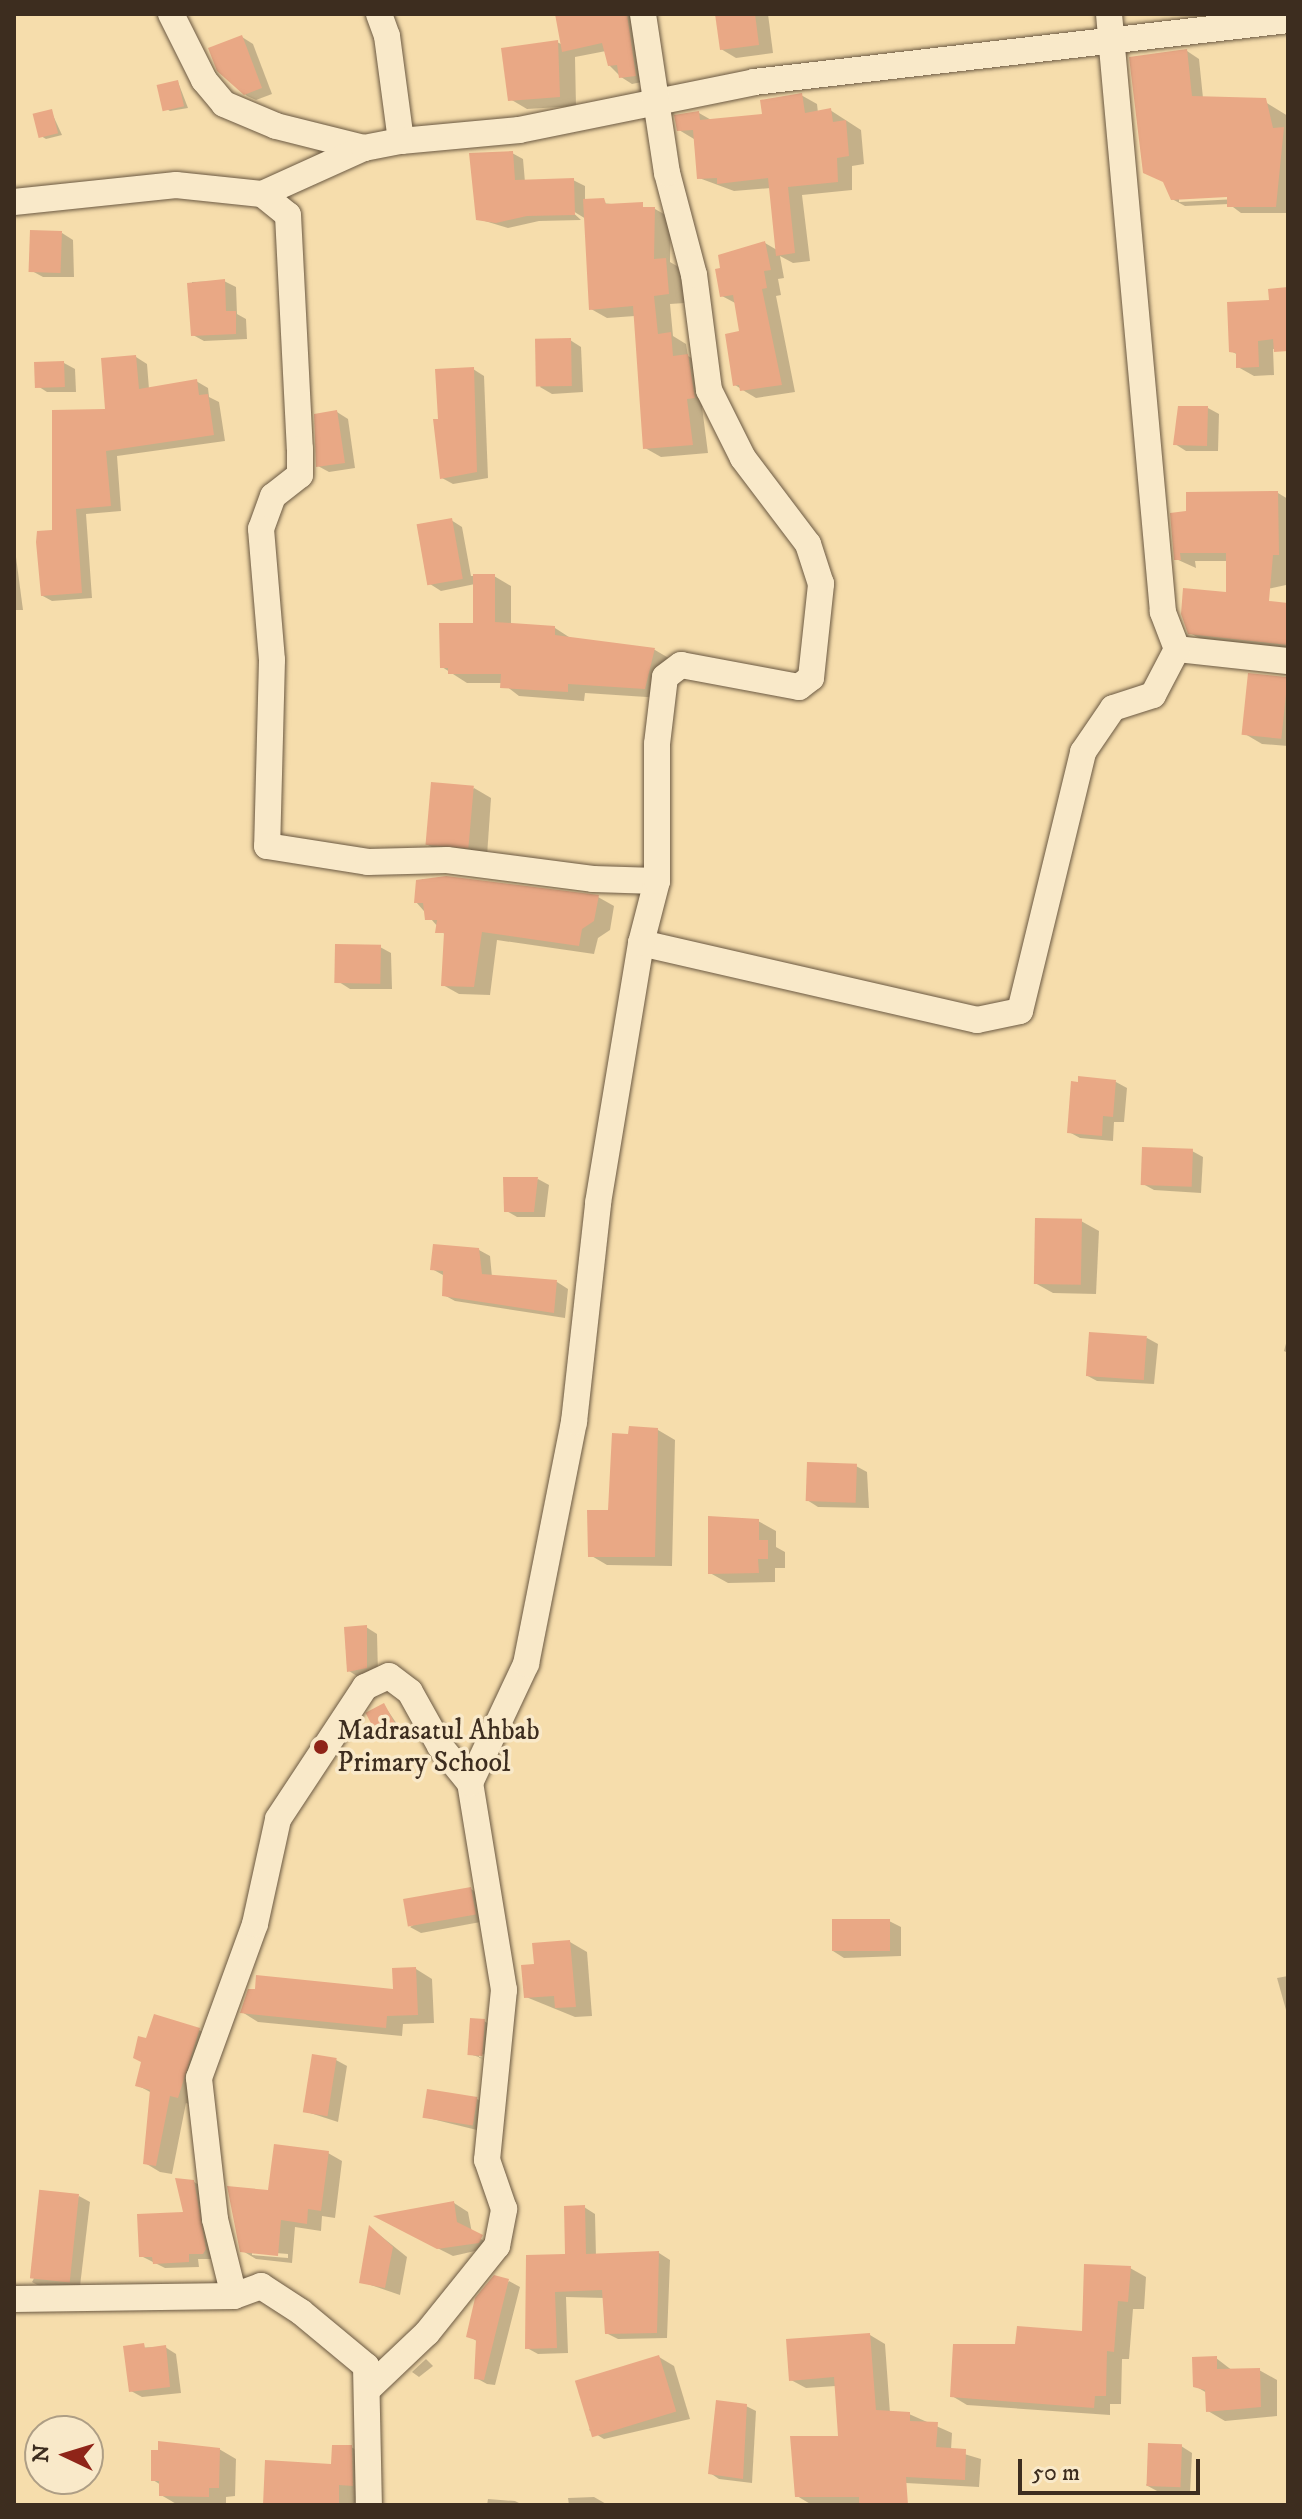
<!DOCTYPE html>
<style>
body{margin:0}
#map{position:relative;width:1302px;height:2519px;overflow:hidden;background:#f6ddac;font-family:"IM FELL DW Pica",serif}
div>[style]{position:absolute}
[style*='--x']{left:calc(var(--x)*1px);top:calc(var(--y)*1px);width:calc(var(--w)*1px);rotate:calc(var(--a)*1deg)}
.shadow>*{inset:0;background:#0003}
.building>*{inset:0;background:#e9a885;transform-origin:0 0}
.roads{filter:drop-shadow(0 0 2px #6b5942) drop-shadow(0 0 2px #6b5942)}
.minor>*{height:26px;margin:-13px;padding:0 13px;transform-origin:13px;border-radius:13px;background:#f9e9c9}
.dots>*{width:22px;height:22px;translate:-50% -50%;box-sizing:border-box;border:4px solid #f9e9c9;border-radius:50%}
span{translate:-50% -50%;white-space:nowrap;text-align:center;line-height:1.15;-webkit-text-stroke:7px #f9e9c9;paint-order:stroke}
.poi-label{font-size:28px;color:#3d2d1f}
.left{translate:0 -50%;text-align:left}
.frame{position:absolute;inset:0;border:16px solid #3d2d1f;pointer-events:none}
.north{position:absolute;left:24px;top:2415px;width:80px;height:80px;box-sizing:border-box;background:#f9e9c9;border:2px solid #ae9e85;border-radius:50%;rotate:274deg;font-size:22px;font-weight:700;line-height:32px;text-align:center;color:#3d2d1f}
.north::after{content:'';display:block;margin:auto;width:28px;height:36px;background:#8f2418;clip-path:polygon(50% 0,100% 100%,50% 72%,0 100%)}
.scale{position:absolute;left:1018px;top:2459px;width:182px;height:36px;box-sizing:border-box;border:4px solid #3d2d1f;border-top:0;padding-left:10px;font-size:24px;line-height:28px;white-space:nowrap;color:#3d2d1f;-webkit-text-stroke:6px #f9e9c9;paint-order:stroke}
</style>
<div id="map">
<div class="shadow">
<i style="clip-path:polygon(557px 14px,627px 14px,638px 21px,647px 81px,632px 84px,621px 77px,609px 65px,606px 51px,575px 57px,576px 106px,527px 109px,510px 99px,557px 42px,563px 45px)"></i>
<i style="clip-path:polygon(717px 14px,768px 14px,773px 53px,736px 58px,721px 49px)"></i>
<i style="clip-path:polygon(242px 37px,253px 44px,272px 94px,256px 100px,247px 96px,219px 70px)"></i>
<i style="clip-path:polygon(evenodd,1187px 51px,1199px 59px,1203px 98px,1262px 100px,1288px 116px,1288px 213px,1241px 213px,1229px 204px,1185px 206px,1172px 199px,1187px 51px,1237px 195px,1237px 199px,1179px 202px,1179px 198px,1237px 195px)"></i>
<i style="clip-path:polygon(178px 82px,188px 108px,170px 111px,165px 108px)"></i>
<i style="clip-path:polygon(801px 95px,817px 104px,818px 113px,830px 110px,861px 130px,864px 164px,852px 166px,852px 190px,802px 195px,810px 261px,793px 263px,780px 256px,784px 278px,778px 279px,781px 295px,776px 296px,795px 392px,756px 398px,746px 392px,791px 381px,746px 392px,735px 385px,742px 333px,737px 304px,722px 296px,765px 243px,777px 250px,771px 188px,734px 191px,699px 178px,694px 139px,679px 130px,699px 113px,713px 121px,764px 116px)"></i>
<i style="clip-path:polygon(51px 111px,62px 135px,46px 139px,41px 136px)"></i>
<i style="clip-path:polygon(512px 153px,523px 159px,525px 182px,573px 180px,585px 186px,585px 201px,655px 209px,671px 218px,670px 262px,682px 269px,685px 303px,670px 304px,673px 336px,686px 344px,688px 356px,704px 365px,710px 406px,702px 407px,708px 453px,661px 457px,645px 448px,635px 316px,607px 318px,591px 309px,586px 219px,568px 208px,581px 220px,539px 221px,508px 228px,478px 219px)"></i>
<i style="clip-path:polygon(62px 233px,73px 240px,74px 277px,43px 277px,32px 271px)"></i>
<i style="clip-path:polygon(224px 281px,236px 287px,237px 314px,246px 319px,247px 339px,204px 341px,193px 335px,192px 282px)"></i>
<i style="clip-path:polygon(1288px 289px,1288px 348px,1273px 349px,1274px 375px,1254px 376px,1238px 367px,1238px 355px,1231px 351px)"></i>
<i style="clip-path:polygon(570px 340px,581px 347px,583px 392px,552px 394px,540px 387px)"></i>
<i style="clip-path:polygon(136px 357px,147px 364px,149px 389px,196px 381px,208px 388px,209px 397px,219px 402px,225px 441px,117px 456px,121px 511px,86px 514px,92px 598px,52px 601px,41px 595px,54px 532px)"></i>
<i style="clip-path:polygon(64px 363px,75px 369px,76px 392px,47px 392px,36px 385px)"></i>
<i style="clip-path:polygon(473px 369px,484px 376px,488px 478px,453px 484px,442px 478px,440px 421px)"></i>
<i style="clip-path:polygon(1208px 408px,1219px 414px,1218px 451px,1186px 451px,1175px 444px)"></i>
<i style="clip-path:polygon(337px 412px,348px 419px,355px 468px,329px 472px,318px 466px)"></i>
<i style="clip-path:polygon(1278px 493px,1288px 499px,1286px 585px,1244px 594px,1228px 561px,1195px 561px,1196px 568px,1176px 559px,1172px 515px)"></i>
<i style="clip-path:polygon(451px 520px,462px 527px,471px 576px,494px 576px,511px 586px,511px 625px,555px 628px,572px 639px,655px 650px,672px 660px,662px 698px,585px 693px,584px 701px,519px 696px,502px 683px,467px 683px,442px 667px,475px 625px,475px 584px,441px 591px,430px 584px)"></i>
<i style="clip-path:polygon(14px 542px,23px 610px,14px 610px)"></i>
<i style="clip-path:polygon(1288px 604px,1288px 653px,1208px 643px,1190px 633px)"></i>
<i style="clip-path:polygon(1288px 677px,1288px 746px,1262px 744px,1245px 734px)"></i>
<i style="clip-path:polygon(474px 788px,491px 798px,487px 856px,443px 853px,426px 844px)"></i>
<i style="clip-path:polygon(422px 879px,598px 897px,614px 906px,610px 930px,598px 938px,594px 954px,497px 940px,490px 995px,459px 994px,443px 985px,446px 936px,416px 902px)"></i>
<i style="clip-path:polygon(380px 947px,391px 953px,392px 989px,350px 989px,339px 982px)"></i>
<i style="clip-path:polygon(1116px 1082px,1127px 1088px,1124px 1122px,1114px 1122px,1113px 1141px,1080px 1138px,1069px 1132px,1079px 1084px)"></i>
<i style="clip-path:polygon(1192px 1151px,1203px 1157px,1201px 1193px,1154px 1190px,1143px 1184px)"></i>
<i style="clip-path:polygon(538px 1179px,549px 1185px,545px 1217px,517px 1217px,505px 1210px)"></i>
<i style="clip-path:polygon(1081px 1221px,1099px 1231px,1096px 1294px,1053px 1293px,1035px 1283px)"></i>
<i style="clip-path:polygon(479px 1250px,490px 1256px,492px 1277px,557px 1282px,568px 1289px,565px 1318px,455px 1301px,444px 1295px,443px 1275px,432px 1269px)"></i>
<i style="clip-path:polygon(1288px 1336px,1288px 1353px,1284px 1351px)"></i>
<i style="clip-path:polygon(1147px 1338px,1158px 1344px,1154px 1384px,1097px 1381px,1086px 1375px)"></i>
<i style="clip-path:polygon(658px 1430px,675px 1440px,672px 1566px,607px 1565px,590px 1555px,610px 1512px,630px 1436px)"></i>
<i style="clip-path:polygon(856px 1466px,867px 1472px,869px 1508px,818px 1507px,807px 1500px)"></i>
<i style="clip-path:polygon(758px 1521px,776px 1531px,776px 1547px,785px 1552px,785px 1568px,775px 1568px,775px 1582px,728px 1583px,710px 1573px)"></i>
<i style="clip-path:polygon(366px 1627px,377px 1634px,378px 1674px,360px 1678px,349px 1671px)"></i>
<i style="clip-path:polygon(384px 1705px,401px 1730px,386px 1737px,381px 1734px)"></i>
<i style="clip-path:polygon(471px 1889px,482px 1896px,486px 1921px,421px 1933px,410px 1927px)"></i>
<i style="clip-path:polygon(889px 1921px,901px 1927px,901px 1956px,844px 1958px,833px 1951px)"></i>
<i style="clip-path:polygon(570px 1942px,587px 1952px,592px 2016px,575px 2017px,526px 1997px,536px 1966px)"></i>
<i style="clip-path:polygon(416px 1969px,432px 1979px,434px 2023px,403px 2024px,402px 2036px,258px 2022px,242px 2012px,395px 1991px)"></i>
<i style="clip-path:polygon(1288px 1976px,1288px 2017px,1277px 1978px)"></i>
<i style="clip-path:polygon(evenodd,484px 2021px,496px 2028px,492px 2061px,469px 2054px,484px 2021px,479px 2054px,491px 2055px,491px 2059px,479px 2058px,479px 2054px)"></i>
<i style="clip-path:polygon(199px 2030px,215px 2039px,194px 2106px,186px 2103px,172px 2174px,160px 2172px,145px 2163px,152px 2093px,137px 2085px,147px 2041px)"></i>
<i style="clip-path:polygon(336px 2060px,347px 2066px,338px 2122px,304px 2111px)"></i>
<i style="clip-path:polygon(477px 2099px,488px 2105px,485px 2132px,424px 2117px)"></i>
<i style="clip-path:polygon(evenodd,328px 2153px,342px 2161px,335px 2218px,322px 2216px,321px 2231px,295px 2227px,292px 2263px,256px 2259px,241px 2250px,270px 2192px,328px 2153px,252px 2251px,288px 2254px,288px 2258px,252px 2255px,252px 2251px)"></i>
<i style="clip-path:polygon(194px 2182px,204px 2188px,213px 2259px,198px 2259px,199px 2267px,165px 2268px,141px 2256px,185px 2214px)"></i>
<i style="clip-path:polygon(79px 2196px,90px 2202px,80px 2286px,43px 2288px,32px 2282px)"></i>
<i style="clip-path:polygon(454px 2203px,468px 2212px,472px 2233px,493px 2247px,453px 2256px,390px 2224px)"></i>
<i style="clip-path:polygon(584px 2207px,595px 2214px,596px 2256px,659px 2253px,670px 2260px,667px 2338px,618px 2339px,606px 2333px,605px 2298px,566px 2297px,568px 2353px,538px 2354px,527px 2348px)"></i>
<i style="clip-path:polygon(371px 2228px,407px 2257px,400px 2295px,362px 2282px)"></i>
<i style="clip-path:polygon(1130px 2268px,1146px 2277px,1144px 2309px,1133px 2309px,1129px 2359px,1122px 2359px,1121px 2404px,1110px 2404px,1110px 2415px,967px 2405px,952px 2396px,1084px 2333px)"></i>
<i style="clip-path:polygon(509px 2281px,520px 2287px,495px 2385px,487px 2384px,476px 2378px,478px 2342px,469px 2336px)"></i>
<i style="clip-path:polygon(870px 2335px,885px 2344px,890px 2413px,909px 2414px,952px 2433px,951px 2450px,981px 2459px,979px 2487px,906px 2483px,880px 2504px,812px 2505px,797px 2496px,840px 2438px,836px 2386px,806px 2388px,791px 2380px)"></i>
<i style="clip-path:polygon(165px 2347px,176px 2354px,181px 2393px,142px 2397px,131px 2391px,126px 2348px)"></i>
<i style="clip-path:polygon(659px 2357px,674px 2366px,690px 2419px,604px 2439px,589px 2430px)"></i>
<i style="clip-path:polygon(1216px 2358px,1233px 2371px,1259px 2370px,1277px 2380px,1277px 2416px,1225px 2421px,1208px 2411px,1207px 2393px,1195px 2386px)"></i>
<i style="clip-path:polygon(426px 2359px,433px 2366px,419px 2377px,412px 2372px)"></i>
<i style="clip-path:polygon(746px 2406px,756px 2411px,752px 2483px,719px 2479px,710px 2473px)"></i>
<i style="clip-path:polygon(1181px 2446px,1192px 2453px,1190px 2493px,1157px 2491px,1146px 2485px)"></i>
<i style="clip-path:polygon(351px 2447px,368px 2457px,354px 2505px,265px 2505px,333px 2466px)"></i>
<i style="clip-path:polygon(219px 2449px,236px 2459px,235px 2496px,226px 2497px,226px 2505px,178px 2505px,161px 2495px,161px 2485px,153px 2480px)"></i>
<i style="clip-path:polygon(594px 2497px,608px 2505px,569px 2505px,568px 2498px)"></i>
<i style="clip-path:polygon(488px 2499px,515px 2501px,523px 2505px,487px 2505px)"></i>
</div>
<div class="building">
<i style="clip-path:polygon(555px 14px,627px 14px,636px 76px,619px 78px,617px 65px,608px 66px,602px 43px,562px 52px)"></i>
<i style="clip-path:polygon(715px 14px,755px 14px,759px 45px,720px 50px)"></i>
<i style="clip-path:polygon(242px 35px,262px 88px,244px 95px,217px 71px,208px 48px)"></i>
<i style="clip-path:polygon(558px 40px,560px 97px,508px 101px,501px 48px)"></i>
<i style="clip-path:polygon(1187px 49px,1192px 96px,1266px 98px,1273px 128px,1284px 127px,1276px 207px,1227px 207px,1227px 197px,1171px 200px,1163px 182px,1143px 173px,1129px 57px)"></i>
<i style="left:178px;top:80px;width:27px;height:22px;rotate:77deg"></i>
<i style="clip-path:polygon(802px 93px,805px 113px,831px 108px,833px 122px,846px 120px,849px 156px,837px 158px,838px 182px,788px 187px,795px 253px,776px 256px,768px 178px,717px 184px,717px 178px,697px 179px,693px 130px,677px 131px,674px 115px,699px 111px,700px 120px,762px 114px,760px 100px)"></i>
<i style="left:52px;top:109px;width:25px;height:20px;rotate:76deg"></i>
<i style="clip-path:polygon(513px 151px,515px 180px,574px 178px,575px 215px,527px 216px,496px 223px,476px 220px,469px 153px)"></i>
<i style="clip-path:polygon(604px 198px,606px 204px,643px 202px,643px 207px,655px 207px,654px 259px,666px 258px,669px 294px,654px 296px,658px 334px,671px 332px,673px 356px,688px 354px,695px 398px,687px 399px,693px 445px,643px 449px,633px 306px,589px 310px,583px 199px)"></i>
<i style="left:30px;top:230px;width:32px;height:42px;rotate:2deg"></i>
<i style="clip-path:polygon(765px 241px,771px 270px,764px 271px,767px 288px,762px 289px,782px 385px,740px 391px,739px 385px,733px 386px,725px 334px,739px 331px,733px 295px,720px 297px,715px 269px,720px 268px,718px 255px)"></i>
<i style="clip-path:polygon(225px 279px,226px 311px,236px 311px,236px 334px,191px 336px,187px 283px)"></i>
<i style="clip-path:polygon(1288px 287px,1288px 351px,1274px 352px,1273px 339px,1258px 341px,1259px 367px,1236px 368px,1236px 353px,1229px 352px,1227px 302px,1269px 300px,1268px 289px)"></i>
<i style="left:571px;top:338px;width:48px;height:36px;rotate:89deg"></i>
<i style="clip-path:polygon(136px 355px,139px 389px,197px 379px,199px 395px,208px 394px,214px 435px,106px 451px,111px 506px,76px 509px,82px 593px,41px 596px,36px 542px,37px 531px,52px 530px,52px 410px,105px 409px,101px 358px)"></i>
<i style="left:64px;top:361px;width:26px;height:30px;rotate:88deg"></i>
<i style="clip-path:polygon(474px 367px,477px 472px,440px 479px,433px 419px,438px 419px,435px 369px)"></i>
<i style="clip-path:polygon(1178px 406px,1208px 406px,1207px 446px,1173px 445px)"></i>
<i style="clip-path:polygon(337px 410px,345px 463px,316px 467px,314px 414px)"></i>
<i style="clip-path:polygon(1278px 491px,1279px 555px,1273px 555px,1269px 601px,1288px 603px,1288px 645px,1188px 634px,1181px 614px,1183px 588px,1226px 592px,1226px 553px,1180px 553px,1181px 560px,1174px 560px,1170px 513px,1186px 511px,1186px 492px)"></i>
<i style="left:452px;top:518px;width:62px;height:36px;rotate:80deg"></i>
<i style="clip-path:polygon(473px 574px,495px 574px,495px 622px,555px 626px,555px 635px,655px 648px,645px 689px,568px 684px,568px 692px,500px 688px,501px 674px,448px 674px,448px 668px,440px 668px,439px 623px,473px 623px)"></i>
<i style="left:1248px;top:673px;width:40px;height:62px;rotate:6deg"></i>
<i style="left:431px;top:782px;width:43px;height:63px;rotate:5deg"></i>
<i style="clip-path:polygon(446px 876px,599px 895px,594px 921px,582px 929px,579px 946px,482px 932px,474px 987px,441px 986px,444px 933px,435px 933px,437px 920px,425px 920px,423px 903px,414px 903px,416px 880px)"></i>
<i style="left:335px;top:944px;width:46px;height:39px;rotate:1deg"></i>
<i style="clip-path:polygon(1078px 1076px,1116px 1080px,1113px 1117px,1103px 1116px,1102px 1136px,1067px 1133px,1071px 1081px,1078px 1082px)"></i>
<i style="left:1142px;top:1147px;width:51px;height:38px;rotate:2deg"></i>
<i style="clip-path:polygon(503px 1177px,538px 1177px,534px 1212px,504px 1212px)"></i>
<i style="left:1035px;top:1218px;width:47px;height:66px;rotate:1deg"></i>
<i style="clip-path:polygon(433px 1244px,479px 1248px,482px 1274px,557px 1280px,554px 1313px,442px 1296px,443px 1271px,430px 1270px)"></i>
<i style="left:1089px;top:1332px;width:58px;height:44px;rotate:4deg"></i>
<i style="clip-path:polygon(629px 1426px,658px 1428px,655px 1557px,588px 1557px,587px 1510px,608px 1510px,612px 1433px,628px 1434px)"></i>
<i style="left:807px;top:1462px;width:50px;height:39px;rotate:2deg"></i>
<i style="clip-path:polygon(708px 1516px,759px 1519px,759px 1540px,768px 1540px,768px 1559px,758px 1559px,759px 1573px,708px 1574px)"></i>
<i style="clip-path:polygon(367px 1625px,367px 1668px,347px 1672px,344px 1627px)"></i>
<i style="left:384px;top:1703px;width:27px;height:21px;rotate:62deg"></i>
<i style="left:471px;top:1887px;width:28px;height:69px;rotate:80deg"></i>
<i style="left:890px;top:1919px;width:32px;height:58px;rotate:90deg"></i>
<i style="clip-path:polygon(570px 1940px,576px 2007px,555px 2008px,554px 1996px,524px 1998px,521px 1965px,534px 1964px,532px 1943px)"></i>
<i style="clip-path:polygon(416px 1967px,418px 2015px,387px 2016px,386px 2028px,240px 2013px,248px 1989px,255px 1989px,256px 1975px,393px 1989px,392px 1968px)"></i>
<i style="clip-path:polygon(154px 2014px,200px 2028px,178px 2098px,170px 2096px,156px 2166px,143px 2164px,150px 2090px,135px 2086px,141px 2062px,133px 2058px,138px 2036px,146px 2038px)"></i>
<i style="left:470px;top:2018px;width:15px;height:37px;rotate:4deg"></i>
<i style="left:312px;top:2054px;width:25px;height:59px;rotate:9deg"></i>
<i style="left:427px;top:2089px;width:51px;height:29px;rotate:9deg"></i>
<i style="clip-path:polygon(274px 2144px,329px 2151px,321px 2211px,308px 2209px,307px 2224px,281px 2220px,278px 2256px,240px 2252px,227px 2186px,268px 2190px)"></i>
<i style="clip-path:polygon(175px 2178px,194px 2180px,206px 2249px,203px 2254px,189px 2254px,189px 2262px,153px 2264px,152px 2257px,139px 2257px,137px 2214px,183px 2212px)"></i>
<i style="left:79px;top:2194px;width:89px;height:40px;rotate:96deg"></i>
<i style="clip-path:polygon(454px 2201px,457px 2222px,483px 2235px,479px 2243px,437px 2249px,373px 2216px)"></i>
<i style="clip-path:polygon(585px 2205px,586px 2254px,659px 2251px,657px 2333px,605px 2334px,602px 2290px,555px 2292px,557px 2348px,525px 2349px,526px 2255px,565px 2254px,564px 2206px)"></i>
<i style="clip-path:polygon(369px 2225px,393px 2247px,385px 2288px,359px 2283px)"></i>
<i style="clip-path:polygon(1084px 2264px,1131px 2266px,1128px 2302px,1118px 2301px,1114px 2352px,1107px 2351px,1106px 2396px,1095px 2396px,1094px 2408px,950px 2397px,953px 2344px,1015px 2344px,1017px 2326px,1082px 2331px)"></i>
<i style="clip-path:polygon(494px 2275px,509px 2279px,484px 2380px,474px 2379px,476px 2340px,466px 2337px,475px 2298px)"></i>
<i style="clip-path:polygon(870px 2333px,876px 2410px,910px 2412px,910px 2421px,938px 2422px,936px 2447px,966px 2449px,965px 2480px,906px 2477px,908px 2505px,859px 2505px,859px 2497px,795px 2497px,790px 2436px,838px 2436px,834px 2377px,789px 2381px,786px 2339px)"></i>
<i style="clip-path:polygon(144px 2343px,145px 2348px,166px 2345px,170px 2387px,129px 2392px,123px 2346px)"></i>
<i style="left:659px;top:2355px;width:59px;height:88px;rotate:73deg"></i>
<i style="clip-path:polygon(1217px 2356px,1217px 2369px,1260px 2368px,1261px 2407px,1206px 2412px,1205px 2390px,1193px 2387px,1192px 2357px)"></i>
<i style="clip-path:polygon(716px 2400px,747px 2404px,743px 2479px,708px 2474px)"></i>
<i style="clip-path:polygon(158px 2441px,220px 2448px,219px 2488px,209px 2488px,209px 2497px,159px 2496px,159px 2481px,151px 2481px,151px 2450px,158px 2450px)"></i>
<i style="left:1148px;top:2443px;width:34px;height:43px;rotate:2deg"></i>
<i style="clip-path:polygon(332px 2445px,352px 2445px,353px 2486px,339px 2485px,339px 2505px,263px 2505px,265px 2460px,331px 2464px)"></i>
</div>
<div class="roads">
<div class="minor">
<i style="--x:171;--y:14;--w:74;--a:63.4"></i>
<i style="--x:204;--y:80;--w:31;--a:50"></i>
<i style="--x:224;--y:104;--w:56;--a:22.9"></i>
<i style="--x:276;--y:126;--w:91;--a:14"></i>
<i style="--x:379;--y:14;--w:23;--a:70"></i>
<i style="--x:387;--y:36;--w:106;--a:82.4"></i>
<i style="--x:262;--y:194;--w:33;--a:39"></i>
<i style="--x:288;--y:215;--w:234;--a:87.1"></i>
<i style="--x:300;--y:449;--w:26;--a:90"></i>
<i style="--x:300;--y:475;--w:34;--a:142"></i>
<i style="--x:273;--y:496;--w:35;--a:110"></i>
<i style="--x:261;--y:529;--w:131;--a:85.2"></i>
<i style="--x:272;--y:660;--w:186;--a:91.5"></i>
<i style="--x:267;--y:846;--w:102;--a:9"></i>
<i style="--x:368;--y:862;--w:79;--a:-1.5"></i>
<i style="--x:447;--y:860;--w:147;--a:7.4"></i>
<i style="--x:593;--y:879;--w:64;--a:1.8"></i>
<i style="--x:14;--y:202;--w:163;--a:-6"></i>
<i style="--x:176;--y:185;--w:86;--a:6"></i>
<i style="--x:262;--y:194;--w:112;--a:-24.3"></i>
<i style="--x:364;--y:148;--w:38;--a:-11"></i>
<i style="--x:401;--y:141;--w:119;--a:-5.3"></i>
<i style="--x:519;--y:130;--w:240;--a:-11.5"></i>
<i style="--x:754;--y:82;--w:538;--a:-6.62"></i>
<i style="--x:1177;--y:649;--w:112;--a:6.2"></i>
<i style="--x:641;--y:943;--w:345;--a:12.9"></i>
<i style="--x:977;--y:1020;--w:44;--a:-11.8"></i>
<i style="--x:1020;--y:1011;--w:267;--a:-76.3"></i>
<i style="--x:1083;--y:752;--w:53;--a:-55.7"></i>
<i style="--x:1113;--y:708;--w:42;--a:-18"></i>
<i style="--x:1153;--y:695;--w:52;--a:-62.4"></i>
<i style="--x:1177;--y:649;--w:40;--a:-111"></i>
<i style="--x:1163;--y:612;--w:600;--a:-95.16"></i>
<i style="--x:234;--y:2296;--w:79;--a:-103.9"></i>
<i style="--x:215;--y:2219;--w:142;--a:-96.5"></i>
<i style="--x:199;--y:2078;--w:164;--a:-70"></i>
<i style="--x:255;--y:1924;--w:107;--a:-77.6"></i>
<i style="--x:278;--y:1819;--w:158;--a:-56.6"></i>
<i style="--x:365;--y:1687;--w:26;--a:-25"></i>
<i style="--x:389;--y:1676;--w:26;--a:37"></i>
<i style="--x:410;--y:1692;--w:62;--a:60.9"></i>
<i style="--x:440;--y:1746;--w:48;--a:51"></i>
<i style="--x:14;--y:2299;--w:220;--a:-0.8"></i>
<i style="--x:234;--y:2296;--w:29;--a:-20"></i>
<i style="--x:261;--y:2286;--w:48;--a:33"></i>
<i style="--x:301;--y:2312;--w:85;--a:39.7"></i>
<i style="--x:366;--y:2366;--w:139;--a:88.8"></i>
<i style="--x:369;--y:2388;--w:80;--a:-43.5"></i>
<i style="--x:427;--y:2333;--w:112;--a:-51.2"></i>
<i style="--x:497;--y:2246;--w:38;--a:-79"></i>
<i style="--x:504;--y:2209;--w:52;--a:-109.1"></i>
<i style="--x:487;--y:2160;--w:171;--a:-84.3"></i>
<i style="--x:504;--y:1990;--w:210;--a:-99.3"></i>
<i style="--x:470;--y:1783;--w:132;--a:-64.8"></i>
<i style="--x:526;--y:1664;--w:247;--a:-78.8"></i>
<i style="--x:574;--y:1422;--w:220;--a:-83.7"></i>
<i style="--x:598;--y:1203;--w:264;--a:-80.6"></i>
<i style="--x:641;--y:943;--w:64;--a:-75.5"></i>
<i style="--x:657;--y:881;--w:137;--a:-90"></i>
<i style="--x:657;--y:744;--w:67;--a:-83.2"></i>
<i style="--x:665;--y:677;--w:20;--a:-37"></i>
<i style="--x:681;--y:665;--w:120;--a:10.6"></i>
<i style="--x:799;--y:687;--w:15;--a:-37"></i>
<i style="--x:811;--y:678;--w:95;--a:-83.9"></i>
<i style="--x:821;--y:584;--w:42;--a:-108"></i>
<i style="--x:808;--y:544;--w:108;--a:-127.1"></i>
<i style="--x:743;--y:458;--w:76;--a:-116.6"></i>
<i style="--x:709;--y:390;--w:116;--a:-97.4"></i>
<i style="--x:694;--y:275;--w:106;--a:-104.8"></i>
<i style="--x:667;--y:173;--w:161;--a:-98.6"></i>
</div>
</div>
<div class="dots">
<i style="left:321px;top:1747px;background:#8f2418"></i>
</div>
<div class="poi-label">
<span class="left" style="left:337px;top:1747px">Madrasatul Ahbab<br>Primary School</span>
</div>
<div class="frame"></div>
<div class="north">N</div>
<div class="scale">50 m</div>
</div>
